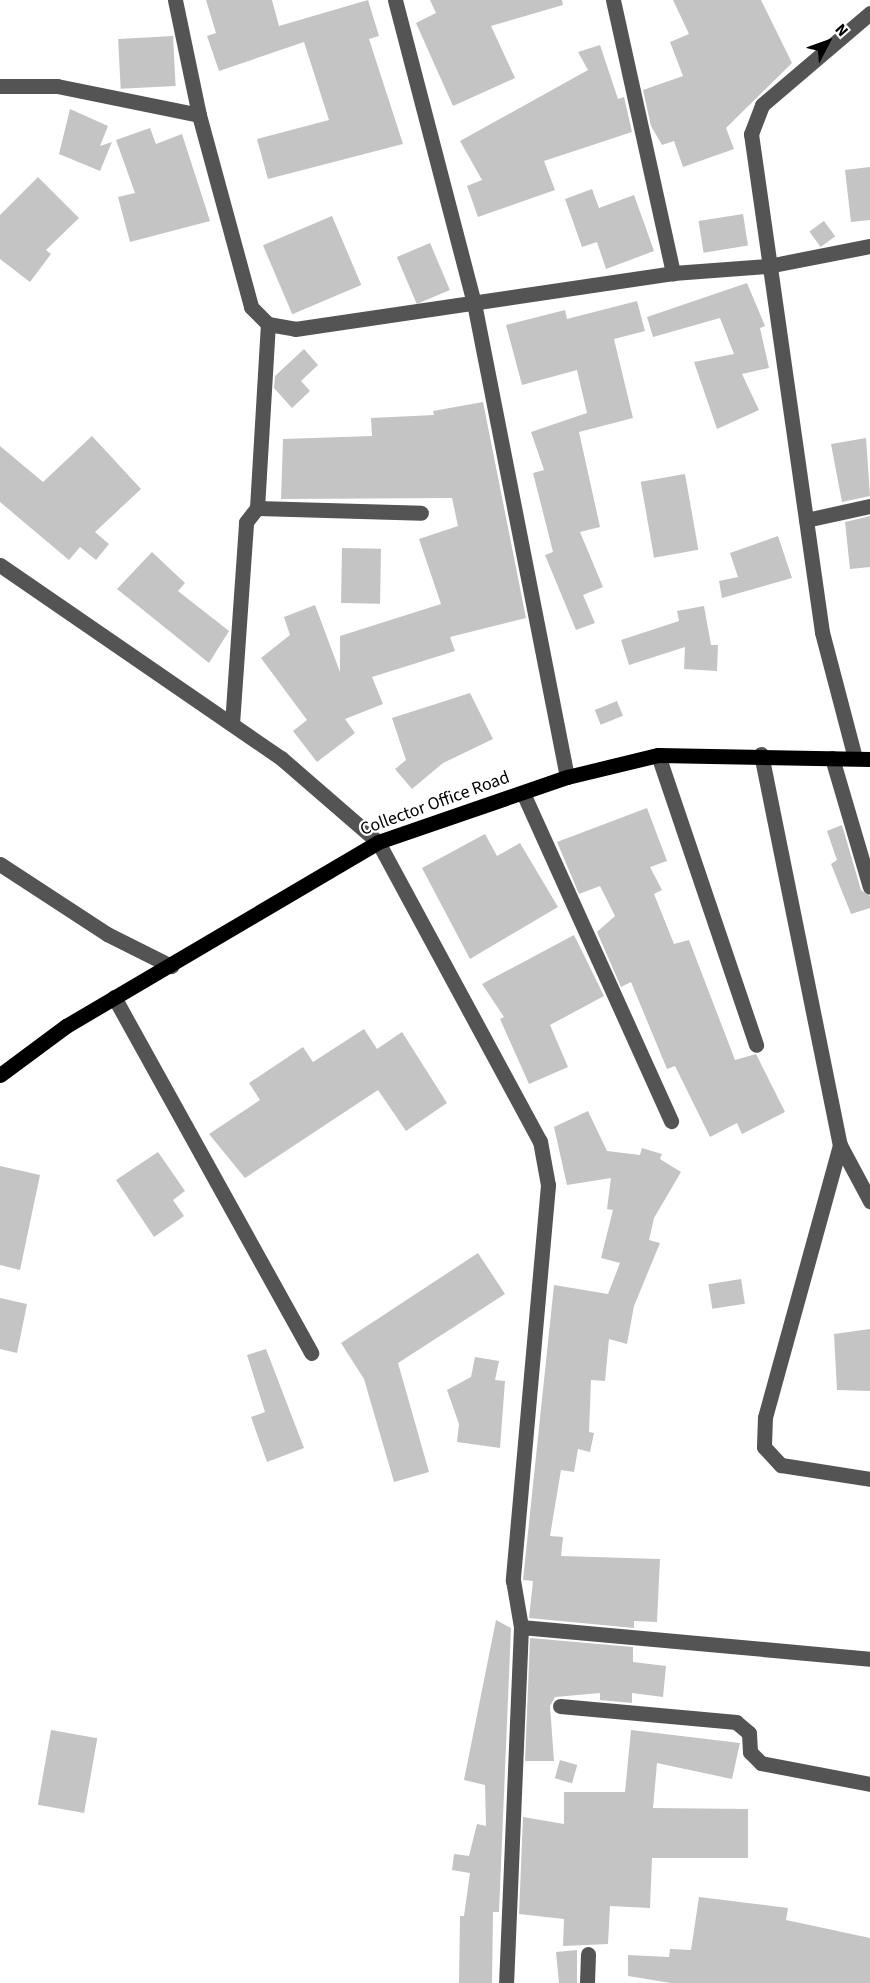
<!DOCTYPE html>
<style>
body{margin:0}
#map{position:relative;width:870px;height:1983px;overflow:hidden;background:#fff;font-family:"Source Sans 3",sans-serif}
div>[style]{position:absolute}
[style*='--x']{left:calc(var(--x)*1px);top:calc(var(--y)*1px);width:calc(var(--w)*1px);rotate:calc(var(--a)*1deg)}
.building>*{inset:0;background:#c4c4c4;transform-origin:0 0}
.minor>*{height:15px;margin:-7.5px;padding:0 7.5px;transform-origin:7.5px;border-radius:7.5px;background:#545454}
.major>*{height:15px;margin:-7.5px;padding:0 7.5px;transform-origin:7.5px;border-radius:7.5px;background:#000}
span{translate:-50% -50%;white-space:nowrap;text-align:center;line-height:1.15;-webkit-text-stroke:4.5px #fff;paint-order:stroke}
.street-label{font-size:18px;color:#000}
.north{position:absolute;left:798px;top:12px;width:60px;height:60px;-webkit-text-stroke:4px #fff;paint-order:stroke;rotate:49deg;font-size:16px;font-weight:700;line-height:24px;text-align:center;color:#000}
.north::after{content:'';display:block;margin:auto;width:21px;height:27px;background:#000;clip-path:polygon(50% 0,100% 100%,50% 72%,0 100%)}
</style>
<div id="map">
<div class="building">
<i style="clip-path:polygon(206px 0,272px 0,279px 26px,368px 0,379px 36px,369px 39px,403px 144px,268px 179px,257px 139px,329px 120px,304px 42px,219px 71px,207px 36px,216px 33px)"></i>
<i style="clip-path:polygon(430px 0,562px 0,563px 5px,491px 26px,515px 78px,453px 106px,416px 23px,436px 13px)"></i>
<i style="clip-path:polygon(673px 0,761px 0,792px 63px,726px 128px,734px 149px,683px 167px,674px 141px,662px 145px,651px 126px,643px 90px,683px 76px,670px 42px,689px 34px)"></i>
<i style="left:173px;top:36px;width:50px;height:55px;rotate:87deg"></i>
<i style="clip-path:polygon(600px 45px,618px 99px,624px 97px,632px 132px,544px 161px,555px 190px,478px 217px,467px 186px,482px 180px,460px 141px,588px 70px,578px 52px)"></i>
<i style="clip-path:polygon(70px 109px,108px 126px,100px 146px,112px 142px,100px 171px,59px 154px)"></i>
<i style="clip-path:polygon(150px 128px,156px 144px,182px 134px,210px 221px,130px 242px,118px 197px,135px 193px,116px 140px)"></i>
<i style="clip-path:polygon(870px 167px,870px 220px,851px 222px,845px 170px)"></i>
<i style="clip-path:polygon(38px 177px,79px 218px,46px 250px,51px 254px,30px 282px,0 259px,0 215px)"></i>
<i style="clip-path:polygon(592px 189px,599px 208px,634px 195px,654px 251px,606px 269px,597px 242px,582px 247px,565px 199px)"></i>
<i style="left:743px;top:214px;width:32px;height:45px;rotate:81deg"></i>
<i style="left:332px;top:216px;width:75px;height:75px;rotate:67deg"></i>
<i style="left:824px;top:221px;width:19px;height:18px;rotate:54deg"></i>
<i style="left:430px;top:243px;width:51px;height:36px;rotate:67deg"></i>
<i style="clip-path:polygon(747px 283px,765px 326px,760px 328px,769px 368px,742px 374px,759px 410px,717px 429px,694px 362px,734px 354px,720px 318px,653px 337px,647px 317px)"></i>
<i style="clip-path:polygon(637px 301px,645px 331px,614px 339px,633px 418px,579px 432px,600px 527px,580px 532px,603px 587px,583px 595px,595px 623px,576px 630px,545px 555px,553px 552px,533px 473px,544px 470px,531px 432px,587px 413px,577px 370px,522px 385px,506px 325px,565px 310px,567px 319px)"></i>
<i style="clip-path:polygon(304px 349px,318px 365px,301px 381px,310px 391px,292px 408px,274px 388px,275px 376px)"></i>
<i style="clip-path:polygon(483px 402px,526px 618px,450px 637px,455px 651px,372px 677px,383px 704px,345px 719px,355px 733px,317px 762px,293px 731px,307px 720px,261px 658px,290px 635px,284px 617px,315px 605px,340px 672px,340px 636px,441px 604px,419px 539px,458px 526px,452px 498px,281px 499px,283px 439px,372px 436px,371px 418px,434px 415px,433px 411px)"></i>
<i style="clip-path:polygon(92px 436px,141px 489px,95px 532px,109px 544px,96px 560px,80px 547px,69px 560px,0 502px,0 446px,43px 482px)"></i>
<i style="clip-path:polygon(866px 438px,870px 496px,842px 502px,831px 444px)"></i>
<i style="left:685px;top:474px;width:77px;height:45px;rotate:80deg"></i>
<i style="clip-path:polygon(870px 516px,870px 567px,850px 569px,845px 522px)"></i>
<i style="clip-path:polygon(778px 536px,792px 578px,722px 598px,719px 581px,738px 577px,730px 553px)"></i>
<i style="left:342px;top:548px;width:39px;height:55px;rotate:1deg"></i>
<i style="clip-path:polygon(152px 552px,185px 583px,178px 591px,229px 631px,209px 663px,117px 589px)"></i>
<i style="clip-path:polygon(704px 606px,711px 645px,718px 645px,717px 671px,684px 669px,685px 647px,629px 665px,621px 640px,679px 621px,677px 611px)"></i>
<i style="clip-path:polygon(470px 693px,493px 739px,443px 763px,412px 789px,395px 769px,406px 760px,392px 718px)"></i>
<i style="left:617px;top:701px;width:16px;height:24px;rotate:68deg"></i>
<i style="clip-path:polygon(647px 808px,667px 861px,650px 867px,662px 890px,654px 894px,674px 944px,689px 940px,735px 1060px,756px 1054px,785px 1112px,742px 1134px,737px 1123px,710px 1137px,675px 1066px,667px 1069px,631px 982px,621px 987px,597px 932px,615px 916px,600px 886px,579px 894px,557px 842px)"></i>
<i style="clip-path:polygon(842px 825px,861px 890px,870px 896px,870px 908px,851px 914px,831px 864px,837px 860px,827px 831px)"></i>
<i style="clip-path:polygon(485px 834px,497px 856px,520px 843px,558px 907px,470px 959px,422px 868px)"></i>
<i style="clip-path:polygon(574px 935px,604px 996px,550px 1025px,568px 1067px,529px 1084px,500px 1019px,504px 1017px,482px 984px)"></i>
<i style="clip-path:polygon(364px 1029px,377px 1049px,402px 1032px,447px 1103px,406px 1131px,378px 1090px,245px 1178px,209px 1134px,260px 1100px,249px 1083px,303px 1047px,313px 1062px)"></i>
<i style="clip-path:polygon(588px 1111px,607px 1151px,640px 1155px,642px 1148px,662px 1154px,660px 1159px,681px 1172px,654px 1218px,649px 1240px,660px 1243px,634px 1306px,627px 1344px,609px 1339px,605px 1381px,591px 1380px,589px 1432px,594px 1433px,590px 1452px,578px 1449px,574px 1472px,561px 1470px,550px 1536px,563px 1537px,561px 1556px,660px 1559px,657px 1622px,634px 1621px,634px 1628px,529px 1618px,533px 1581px,523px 1580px,554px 1285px,608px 1294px,620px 1263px,601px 1258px,613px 1210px,607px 1209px,611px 1178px,567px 1185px,554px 1127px)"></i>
<i style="clip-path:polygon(158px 1152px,185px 1191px,173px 1200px,184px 1216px,154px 1237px,116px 1180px)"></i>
<i style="clip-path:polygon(0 1166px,40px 1175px,20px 1270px,0 1265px)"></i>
<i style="clip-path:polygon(478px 1253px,505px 1294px,398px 1363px,429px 1472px,394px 1482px,364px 1379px,341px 1343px)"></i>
<i style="left:741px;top:1279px;width:25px;height:33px;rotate:81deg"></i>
<i style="clip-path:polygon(0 1298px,27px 1304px,17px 1353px,0 1349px)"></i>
<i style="clip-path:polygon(870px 1329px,870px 1391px,837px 1390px,834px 1334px)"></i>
<i style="clip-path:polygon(266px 1349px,304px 1448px,267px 1462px,251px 1417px,265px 1412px,247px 1355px)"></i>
<i style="clip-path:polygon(475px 1357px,499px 1361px,495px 1380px,505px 1381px,500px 1448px,457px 1442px,459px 1424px,447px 1390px,471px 1377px)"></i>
<i style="clip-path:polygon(496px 1620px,511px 1628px,499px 1912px,493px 1912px,492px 1983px,459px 1983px,460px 1916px,464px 1916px,470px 1873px,452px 1870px,454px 1854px,469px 1856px,477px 1824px,486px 1826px,485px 1785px,464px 1780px)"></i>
<i style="clip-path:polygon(530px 1638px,633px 1647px,633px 1662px,666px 1666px,663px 1697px,632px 1693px,632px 1703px,600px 1700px,600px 1693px,555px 1697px,550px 1706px,554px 1761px,525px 1761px)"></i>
<i style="left:51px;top:1730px;width:47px;height:76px;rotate:10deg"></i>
<i style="clip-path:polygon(631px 1730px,740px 1743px,732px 1779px,657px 1763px,653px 1808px,748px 1809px,748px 1858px,652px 1858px,650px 1908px,610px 1906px,608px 1944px,563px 1946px,564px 1919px,519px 1914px,523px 1817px,564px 1824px,564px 1792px,625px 1792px)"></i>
<i style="left:560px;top:1760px;width:18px;height:19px;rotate:16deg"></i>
<i style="clip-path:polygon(699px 1897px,788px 1908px,786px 1920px,870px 1938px,870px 1983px,671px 1983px,628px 1976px,628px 1955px,669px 1957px,670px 1949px,691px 1950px)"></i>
<i style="clip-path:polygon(577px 1950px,577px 1983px,559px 1983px,556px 1952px)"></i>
</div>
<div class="minor">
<i style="--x:175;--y:0;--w:117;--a:78.2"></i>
<i style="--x:199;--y:115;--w:199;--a:74.8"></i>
<i style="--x:251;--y:307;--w:24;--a:45"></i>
<i style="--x:268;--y:324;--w:27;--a:10"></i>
<i style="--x:295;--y:329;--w:382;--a:-8.4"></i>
<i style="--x:673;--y:273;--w:95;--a:-4.2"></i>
<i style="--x:768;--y:266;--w:104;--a:-11.1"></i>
<i style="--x:395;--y:0;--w:313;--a:75.4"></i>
<i style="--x:474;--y:303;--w:483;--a:78.9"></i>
<i style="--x:613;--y:0;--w:280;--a:77.6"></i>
<i style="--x:0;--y:86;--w:57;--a:0"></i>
<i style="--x:57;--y:86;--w:145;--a:11.5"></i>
<i style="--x:257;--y:508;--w:184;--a:-86.6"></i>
<i style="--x:806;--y:520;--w:66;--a:-12.3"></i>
<i style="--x:0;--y:565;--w:341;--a:34.5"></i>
<i style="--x:281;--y:758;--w:128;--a:40.9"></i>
<i style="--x:378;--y:842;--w:340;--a:61.6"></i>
<i style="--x:540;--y:1141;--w:45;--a:79.7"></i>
<i style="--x:548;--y:1185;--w:397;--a:95.1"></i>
<i style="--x:513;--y:1580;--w:48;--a:80.3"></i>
<i style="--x:521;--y:1627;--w:356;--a:92.4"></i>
<i style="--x:232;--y:724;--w:202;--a:-86"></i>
<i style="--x:246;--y:522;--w:18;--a:-52"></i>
<i style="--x:257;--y:508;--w:164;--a:1.7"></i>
<i style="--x:761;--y:754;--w:399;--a:78.6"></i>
<i style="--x:840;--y:1145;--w:64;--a:61.8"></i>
<i style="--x:658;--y:755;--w:306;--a:71.3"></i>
<i style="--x:832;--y:758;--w:134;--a:73.6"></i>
<i style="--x:855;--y:758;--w:130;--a:-104.7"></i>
<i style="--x:822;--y:632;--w:503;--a:-98.11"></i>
<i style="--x:751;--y:134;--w:31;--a:-69"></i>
<i style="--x:762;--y:105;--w:142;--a:-40.4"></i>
<i style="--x:523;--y:793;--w:360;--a:65.7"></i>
<i style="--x:0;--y:864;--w:128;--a:33.2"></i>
<i style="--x:107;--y:934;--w:72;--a:26.6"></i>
<i style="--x:114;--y:997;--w:407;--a:61"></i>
<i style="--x:840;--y:1145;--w:282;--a:105.4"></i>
<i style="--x:765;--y:1417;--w:30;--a:92"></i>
<i style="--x:764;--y:1447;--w:25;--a:47"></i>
<i style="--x:781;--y:1465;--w:90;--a:8.9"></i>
<i style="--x:521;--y:1627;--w:350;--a:5.2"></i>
<i style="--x:560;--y:1706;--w:177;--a:5.2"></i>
<i style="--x:736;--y:1722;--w:17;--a:40"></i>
<i style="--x:749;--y:1733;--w:19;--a:87"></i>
<i style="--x:750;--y:1752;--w:16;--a:45"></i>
<i style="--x:761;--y:1763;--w:111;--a:10.9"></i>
<i style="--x:587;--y:1983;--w:29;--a:-88"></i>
</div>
<div class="major">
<i style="--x:0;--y:1075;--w:82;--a:-36.6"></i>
<i style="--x:66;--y:1026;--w:362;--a:-30.5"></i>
<i style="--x:378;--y:842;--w:200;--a:-19"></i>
<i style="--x:567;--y:777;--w:94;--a:-13.6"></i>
<i style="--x:658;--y:755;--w:212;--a:1.1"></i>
</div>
<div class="street-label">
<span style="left:435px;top:804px;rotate:-20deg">Collector Office Road</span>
</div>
<div class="north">N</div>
</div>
